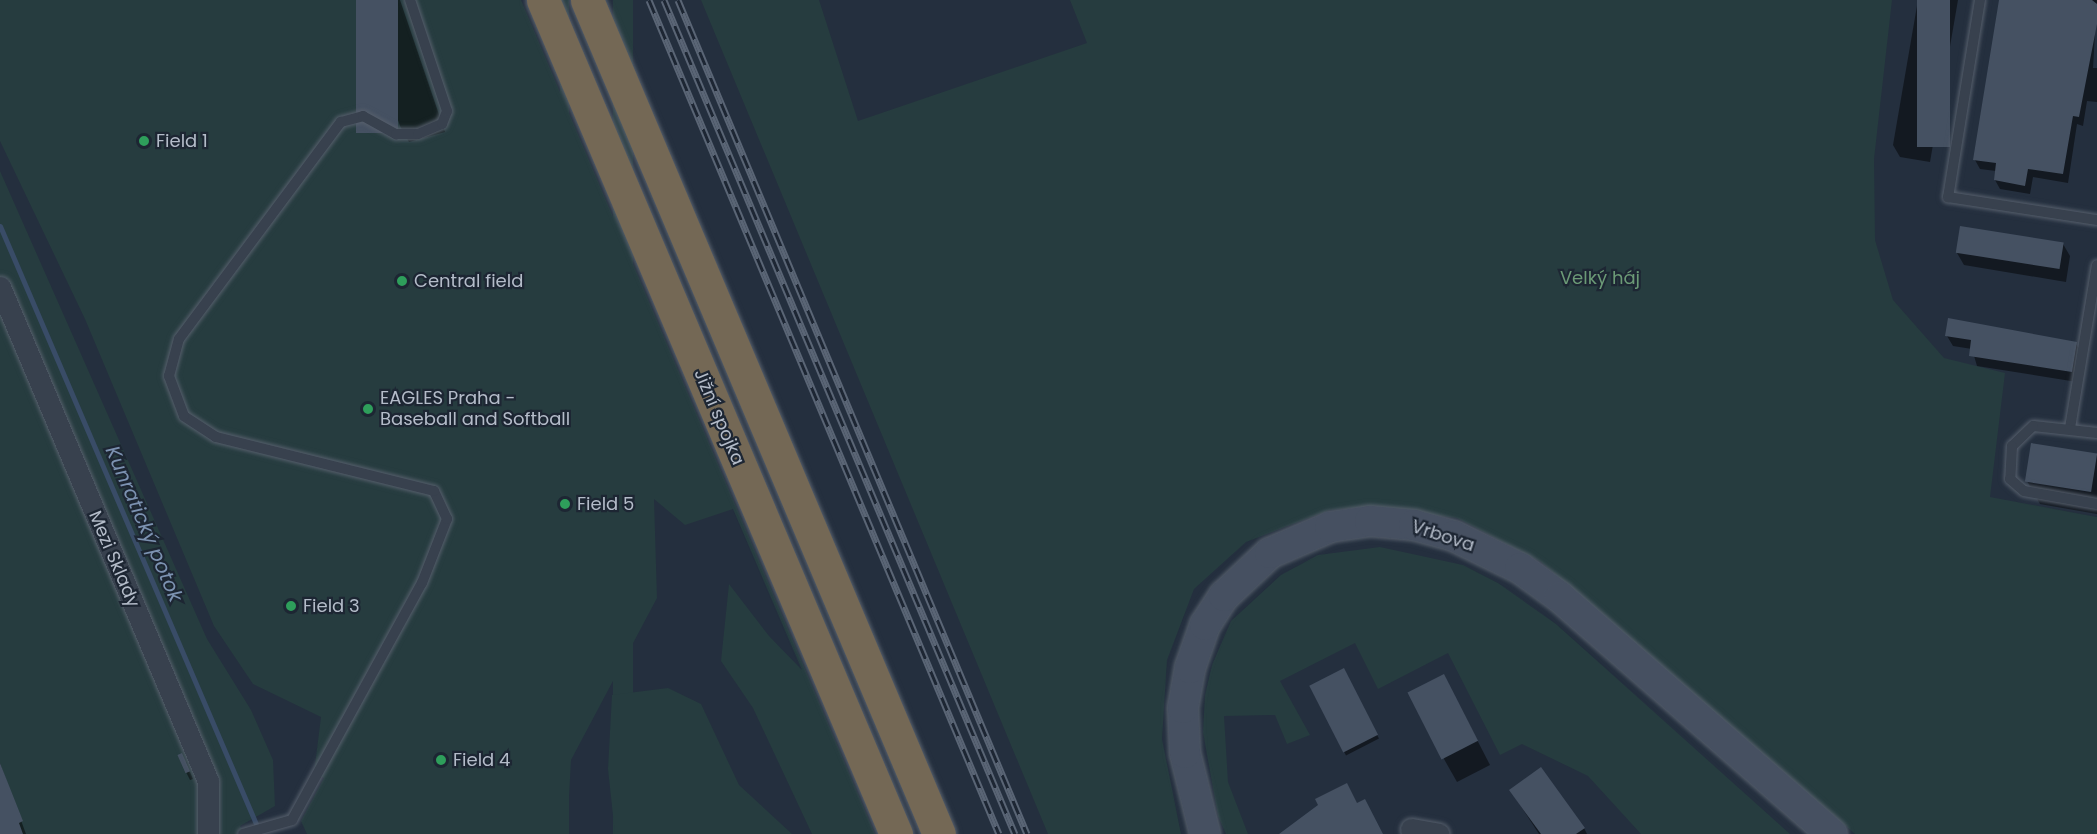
<!DOCTYPE html>
<meta charset="utf-8">
<style>
body{margin:0}
#map{position:relative;width:2097px;height:834px;overflow:hidden;background:#242f3e;font-family:Poppins,sans-serif}
div>[style]{position:absolute}
[style*='--x']{left:calc(var(--x)*1px);top:calc(var(--y)*1px);width:calc(var(--w)*1px);rotate:calc(var(--a)*1deg)}
.green>*{inset:0;background:#263c3f;transform-origin:0 0}
.shadow>*{inset:0;background:#0007;transform-origin:0 0}
.stream>*{height:5px;margin:-2.5px;padding:0 2.5px;transform-origin:2.5px;border-radius:2.5px;background:#394c67}
.building>*{inset:0;background:#455162;transform-origin:0 0}
.roads{filter:drop-shadow(0 0 2px #565f6c) drop-shadow(0 0 2px #565f6c)}
.lane>*{height:10px;margin:-5px;padding:0 5px;transform-origin:5px;border-radius:5px;background:#38414e}
.street>*{height:21px;margin:-10.5px;padding:0 10.5px;transform-origin:10.5px;border-radius:10.5px;background:#38414e}
.secondary>*{height:30px;margin:-15px;padding:0 15px;transform-origin:15px;border-radius:15px;background:#465061}
.highway>*{height:33px;margin:-16.5px;padding:0 16.5px;transform-origin:16.5px;border-radius:16.5px;background:#746855}
.rail>*{height:7px;margin-top:-3.5px;transform-origin:0;background:repeating-linear-gradient(90deg,#1d2633 0 14px,#5a6575 0 28px);box-sizing:border-box;border-block:2px solid #5a6575}
.dots>*{width:16px;height:16px;translate:-50% -50%;box-sizing:border-box;border:3px solid #1d2633;border-radius:50%}
span{translate:-50% -50%;white-space:nowrap;text-align:center;line-height:1.15;-webkit-text-stroke:4.5px #1d2633;paint-order:stroke}
.poi-label{font-size:18px;color:#b4bcc9}
.left{translate:0 -50%;text-align:left}
.park-label{font-size:18px;color:#6b9a76}
.street-label{font-size:18px;color:#b4bcc9}
.water-label{font-size:20px;color:#7c92b1;font-style:italic}
</style>
<div id="map">
<div class="green">
<i style="clip-path:polygon(0 0,521px 0,875px 834px,812px 834px,753px 708px,721px 661px,729px 584px,769px 636px,802px 670px,733px 509px,685px 525px,654px 499px,657px 598px,571px 760px,567px 834px,307px 834px,301px 821px,324px 778px,314px 773px,321px 717px,253px 684px,214px 626px,85px 319px,0 141px)"></i>
<i style="left:560px;top:0;width:9px;height:905px"></i>
<i style="left:613px;top:0;width:20px;height:905px"></i>
<i style="clip-path:polygon(701px 0,819px 0,858px 121px,1087px 43px,1070px 0,1892px 0,1874px 159px,1875px 240px,1893px 300px,1944px 358px,2005px 373px,1990px 497px,2097px 517px,2097px 834px,1855px 834px,1541px 562px,1457px 518px,1365px 507px,1330px 510px,1246px 542px,1194px 589px,1167px 660px,1162px 739px,1181px 834px,1048px 834px)"></i>
<i style="clip-path:polygon(0 171px,207px 639px,251px 710px,273px 760px,275px 806px,240px 826px,245px 834px,0 834px)"></i>
<i style="clip-path:polygon(1380px 547px,1463px 565px,1498px 583px,1556px 624px,1790px 834px,1641px 834px,1588px 776px,1522px 744px,1500px 755px,1448px 653px,1378px 689px,1355px 643px,1280px 681px,1310px 735px,1287px 744px,1275px 715px,1224px 716px,1228px 782px,1248px 834px,1226px 834px,1218px 816px,1203px 732px,1205px 695px,1212px 665px,1231px 621px,1281px 575px,1318px 555px)"></i>
<i style="clip-path:polygon(668px 688px,701px 704px,739px 785px,792px 834px,615px 834px,608px 769px,612px 695px)"></i>
</div>
<div class="shadow">
<i style="clip-path:polygon(357px 0,400px 0,445px 132px,409px 142px,400px 126px)"></i>
<i style="clip-path:polygon(1918px 0,1958px 0,1930px 162px,1900px 157px,1893px 145px)"></i>
<i style="clip-path:polygon(2000px 0,2097px 0,2093px 68px,2097px 68px,2097px 102px,2087px 101px,2083px 126px,2077px 124px,2068px 183px,2033px 177px,2030px 194px,2000px 189px,1995px 180px,1996px 171px,1980px 169px,1975px 160px)"></i>
<i style="clip-path:polygon(2063px 244px,2070px 256px,2066px 282px,1964px 265px,1957px 253px)"></i>
<i style="clip-path:polygon(1950px 320px,2076px 344px,2082px 354px,2077px 382px,1977px 366px,1972px 349px,1953px 346px,1947px 336px)"></i>
<i style="clip-path:polygon(2097px 455px,2097px 514px,2040px 504px,2027px 481px)"></i>
<i style="left:1344px;top:670px;width:77px;height:37px;rotate:63deg"></i>
<i style="clip-path:polygon(1456px 699px,1490px 765px,1457px 782px,1444px 759px)"></i>
<i style="clip-path:polygon(186px 762px,193px 779px,190px 780px,186px 772px)"></i>
<i style="clip-path:polygon(0 763px,1px 766px,26px 834px,0 834px)"></i>
<i style="clip-path:polygon(1511px 791px,1584px 828px,1587px 834px,1539px 834px)"></i>
</div>
<div class="stream">
<i style="--x:0;--y:226;--w:658;--a:66.82"></i>
</div>
<div class="building">
<i style="left:356px;top:0;width:42px;height:133px"></i>
<i style="left:1917px;top:0;width:33px;height:147px"></i>
<i style="clip-path:polygon(1999px 0,2092px 0,2097px 4px,2097px 24px,2079px 117px,2073px 116px,2063px 174px,2028px 169px,2025px 186px,1994px 180px,1996px 163px,1973px 160px)"></i>
<i style="left:1960px;top:226px;width:105px;height:27px;rotate:9deg"></i>
<i style="clip-path:polygon(1948px 318px,2077px 342px,2072px 372px,1969px 356px,1971px 340px,1945px 336px)"></i>
<i style="left:2031px;top:443px;width:67px;height:39px;rotate:9deg"></i>
<i style="left:1344px;top:668px;width:75px;height:39px;rotate:63deg"></i>
<i style="left:1444px;top:674px;width:75px;height:41px;rotate:63deg"></i>
<i style="left:182px;top:753px;width:20px;height:5px;rotate:66deg"></i>
<i style="clip-path:polygon(0 763px,23px 821px,19px 823px,23px 834px,0 834px)"></i>
<i style="clip-path:polygon(1541px 767px,1585px 828px,1576px 834px,1541px 834px,1509px 790px)"></i>
<i style="clip-path:polygon(1347px 783px,1357px 803px,1365px 799px,1383px 834px,1279px 834px,1318px 805px,1315px 799px)"></i>
</div>
<div class="roads">
<div class="lane">
<i style="--x:1980;--y:0;--w:200;--a:99.2"></i>
<i style="--x:1948;--y:197;--w:151;--a:8.8"></i>
<i style="--x:2070;--y:428;--w:165;--a:-80.6"></i>
<i style="--x:2097;--y:433;--w:64;--a:-173.8"></i>
<i style="--x:2033;--y:426;--w:29;--a:136"></i>
<i style="--x:2012;--y:446;--w:33;--a:93"></i>
<i style="--x:2010;--y:479;--w:18;--a:41"></i>
<i style="--x:2024;--y:491;--w:74;--a:10.1"></i>
<i style="--x:243;--y:834;--w:51;--a:-15.9"></i>
<i style="--x:292;--y:820;--w:270;--a:-61.3"></i>
<i style="--x:422;--y:583;--w:69;--a:-68.7"></i>
<i style="--x:447;--y:519;--w:31;--a:-115"></i>
<i style="--x:434;--y:491;--w:225;--a:-166.1"></i>
<i style="--x:216;--y:437;--w:38;--a:-147"></i>
<i style="--x:184;--y:416;--w:43;--a:-110.6"></i>
<i style="--x:169;--y:376;--w:38;--a:-75"></i>
<i style="--x:179;--y:339;--w:271;--a:-53.3"></i>
<i style="--x:341;--y:122;--w:23;--a:-15"></i>
<i style="--x:363;--y:116;--w:38;--a:29"></i>
<i style="--x:396;--y:134;--w:22;--a:0"></i>
<i style="--x:418;--y:134;--w:26;--a:-23"></i>
<i style="--x:442;--y:124;--w:14;--a:-69"></i>
<i style="--x:447;--y:111;--w:117;--a:-108.4"></i>
</div>
<div class="street">
<i style="--x:0;--y:287;--w:536;--a:67.17"></i>
<i style="--x:208;--y:781;--w:53;--a:90"></i>
<i style="--x:1411;--y:829;--w:28;--a:10"></i>
</div>
<div class="secondary">
<i style="--x:1205;--y:834;--w:83;--a:-103.9"></i>
<i style="--x:1185;--y:753;--w:45;--a:-92.5"></i>
<i style="--x:1183;--y:708;--w:41;--a:-80.1"></i>
<i style="--x:1190;--y:668;--w:46;--a:-70.8"></i>
<i style="--x:1205;--y:625;--w:35;--a:-57"></i>
<i style="--x:1224;--y:596;--w:63;--a:-43.1"></i>
<i style="--x:1270;--y:553;--w:65;--a:-23.4"></i>
<i style="--x:1330;--y:527;--w:40;--a:-8.5"></i>
<i style="--x:1370;--y:521;--w:44;--a:5.2"></i>
<i style="--x:1414;--y:525;--w:41;--a:15.4"></i>
<i style="--x:1454;--y:536;--w:73;--a:25.9"></i>
<i style="--x:1520;--y:568;--w:49;--a:35.9"></i>
<i style="--x:1560;--y:597;--w:361;--a:41.1"></i>
</div>
<div class="highway">
<i style="--x:543;--y:0;--w:906;--a:67.06"></i>
<i style="--x:587;--y:0;--w:905;--a:67.12"></i>
</div>
</div>
<div class="rail">
<i style="--x:649;--y:0;--w:904;--a:67.23"></i>
<i style="--x:664;--y:0;--w:905;--a:67.18"></i>
<i style="--x:678;--y:0;--w:904;--a:67.29"></i>
</div>
<div class="dots">
<i style="left:144px;top:141px;background:#2e9e5b"></i>
<i style="left:402px;top:281px;background:#2e9e5b"></i>
<i style="left:368px;top:409px;background:#2e9e5b"></i>
<i style="left:565px;top:504px;background:#2e9e5b"></i>
<i style="left:291px;top:606px;background:#2e9e5b"></i>
<i style="left:441px;top:760px;background:#2e9e5b"></i>
</div>
<div class="poi-label">
<span class="left" style="left:156px;top:141px">Field 1</span>
<span class="left" style="left:414px;top:281px">Central field</span>
<span class="left" style="left:380px;top:409px">EAGLES Praha -<br>Baseball and Softball</span>
<span class="left" style="left:577px;top:504px">Field 5</span>
<span class="left" style="left:303px;top:606px">Field 3</span>
<span class="left" style="left:453px;top:760px">Field 4</span>
</div>
<div class="park-label">
<span style="left:1600px;top:278px">Velký háj</span>
</div>
<div class="street-label">
<span style="left:719px;top:417px;rotate:67deg">Jižní spojka</span>
<span style="left:1443px;top:536px;rotate:18deg">Vrbova</span>
<span style="left:114px;top:559px;rotate:67deg">Mezi Sklady</span>
</div>
<div class="water-label">
<span style="left:144px;top:524px;rotate:67deg">Kunratický potok</span>
</div>
</div>
